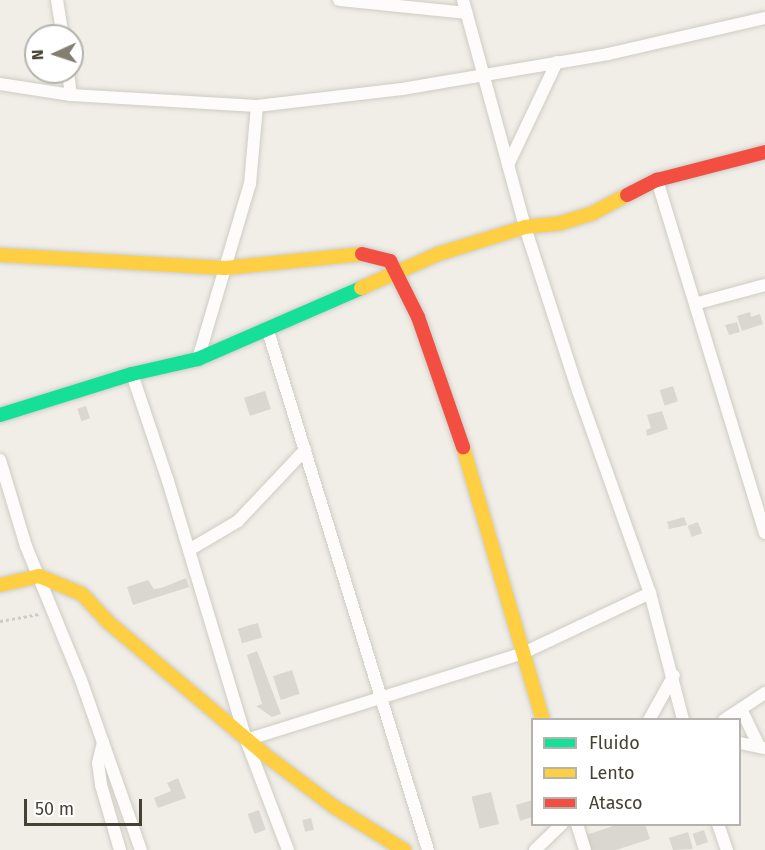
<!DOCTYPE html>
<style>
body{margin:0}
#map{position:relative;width:765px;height:850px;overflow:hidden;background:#f0eee7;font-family:"Fira Sans",sans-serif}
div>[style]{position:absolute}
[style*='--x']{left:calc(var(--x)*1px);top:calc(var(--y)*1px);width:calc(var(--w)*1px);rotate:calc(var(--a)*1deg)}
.building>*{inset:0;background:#d9d7cf;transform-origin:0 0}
.path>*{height:3px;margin-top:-1.5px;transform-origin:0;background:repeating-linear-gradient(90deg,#ceccc6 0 3px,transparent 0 6px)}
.roads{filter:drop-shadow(0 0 2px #ceccc5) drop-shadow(0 0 2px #ceccc5)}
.street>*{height:12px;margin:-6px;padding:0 6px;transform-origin:6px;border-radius:6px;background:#fdfcfb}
.fast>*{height:14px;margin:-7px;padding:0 7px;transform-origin:7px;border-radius:7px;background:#16e098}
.slow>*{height:14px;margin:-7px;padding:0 7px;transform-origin:7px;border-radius:7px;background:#ffcf43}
.jam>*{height:14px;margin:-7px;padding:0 7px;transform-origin:7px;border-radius:7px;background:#f24e42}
span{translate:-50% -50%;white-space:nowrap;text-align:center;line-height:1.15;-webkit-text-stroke:4.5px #fff;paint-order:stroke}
.legend{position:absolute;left:531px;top:718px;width:210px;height:108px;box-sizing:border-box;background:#fff;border:2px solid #b5b3ad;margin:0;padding:8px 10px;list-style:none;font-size:18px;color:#464233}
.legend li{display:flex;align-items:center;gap:12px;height:30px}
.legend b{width:30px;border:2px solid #b5b3ad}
.north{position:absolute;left:24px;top:24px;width:60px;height:60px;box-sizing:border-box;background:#fff;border:2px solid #b5b3ad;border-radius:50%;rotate:267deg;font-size:16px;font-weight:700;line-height:24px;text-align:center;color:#464233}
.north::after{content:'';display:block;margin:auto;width:21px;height:27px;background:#827e72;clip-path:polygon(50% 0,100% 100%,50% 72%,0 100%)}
.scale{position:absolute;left:24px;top:799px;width:118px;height:27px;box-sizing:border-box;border:3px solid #464233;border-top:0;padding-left:8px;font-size:18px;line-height:21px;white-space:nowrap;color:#464233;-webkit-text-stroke:4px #fff;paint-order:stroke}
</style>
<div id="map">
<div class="building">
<i style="clip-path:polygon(750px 312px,751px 317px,760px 314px,763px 324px,742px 331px,737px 316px)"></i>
<i style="clip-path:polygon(737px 322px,740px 332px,729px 335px,725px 325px)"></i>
<i style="left:673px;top:386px;width:16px;height:14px;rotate:72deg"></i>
<i style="left:265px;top:391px;width:19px;height:22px;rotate:72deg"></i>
<i style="left:86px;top:406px;width:13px;height:9px;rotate:72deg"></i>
<i style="clip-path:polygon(662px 411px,668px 429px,647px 436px,646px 430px,651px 428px,647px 415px)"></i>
<i style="clip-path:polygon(684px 517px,687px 525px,669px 529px,667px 522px)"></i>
<i style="left:698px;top:522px;width:12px;height:11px;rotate:70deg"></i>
<i style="clip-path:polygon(186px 578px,189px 587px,133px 605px,127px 587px,148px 580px,154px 589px,161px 588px)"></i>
<i style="left:258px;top:623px;width:15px;height:21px;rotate:74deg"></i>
<i style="clip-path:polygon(257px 651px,281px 714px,272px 717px,256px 706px,262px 704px,247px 655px)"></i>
<i style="left:292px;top:670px;width:25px;height:20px;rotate:72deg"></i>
<i style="clip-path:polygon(178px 778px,186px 798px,158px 808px,154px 798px,171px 791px,167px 783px)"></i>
<i style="left:491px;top:792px;width:33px;height:20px;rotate:76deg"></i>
<i style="clip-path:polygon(532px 800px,532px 817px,520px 821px,516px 805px)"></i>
<i style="left:259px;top:810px;width:21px;height:12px;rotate:71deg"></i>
<i style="left:311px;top:818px;width:12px;height:9px;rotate:76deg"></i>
<i style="clip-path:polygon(619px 824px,645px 824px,650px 839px,616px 850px,591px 850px,586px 835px)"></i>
<i style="left:704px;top:830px;width:13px;height:12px;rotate:72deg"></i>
<i style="clip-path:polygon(688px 832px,693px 849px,673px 850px,669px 838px)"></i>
</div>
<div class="path">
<i style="--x:0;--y:621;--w:40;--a:-10"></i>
</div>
<div class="roads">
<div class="street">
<i style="--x:57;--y:0;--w:36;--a:81"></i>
<i style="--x:339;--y:0;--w:128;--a:5.8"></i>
<i style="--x:463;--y:0;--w:235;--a:74.7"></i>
<i style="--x:525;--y:227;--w:172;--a:72.1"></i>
<i style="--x:578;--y:391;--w:214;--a:70.4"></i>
<i style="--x:650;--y:593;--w:131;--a:75.4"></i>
<i style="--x:68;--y:72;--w:23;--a:83"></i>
<i style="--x:0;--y:84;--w:72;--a:8.8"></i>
<i style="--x:71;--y:95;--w:186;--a:3.4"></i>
<i style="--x:257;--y:106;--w:146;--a:-6.7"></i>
<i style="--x:402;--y:89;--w:209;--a:-9.6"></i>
<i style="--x:608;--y:54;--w:161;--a:-12.9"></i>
<i style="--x:508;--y:165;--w:114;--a:-64.6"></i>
<i style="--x:657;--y:180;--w:369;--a:73"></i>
<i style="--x:698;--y:303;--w:69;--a:-15"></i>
<i style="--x:268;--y:331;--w:543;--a:72.87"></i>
<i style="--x:198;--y:359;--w:183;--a:-73.5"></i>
<i style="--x:250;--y:184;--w:78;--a:-84.9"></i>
<i style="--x:132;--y:374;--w:113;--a:71.4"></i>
<i style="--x:168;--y:481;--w:270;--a:73.2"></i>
<i style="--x:246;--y:740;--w:118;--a:69.1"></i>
<i style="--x:0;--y:460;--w:90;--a:73.2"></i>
<i style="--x:26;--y:546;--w:145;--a:67.7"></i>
<i style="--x:81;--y:680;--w:180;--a:70.6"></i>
<i style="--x:189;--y:550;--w:57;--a:-30.6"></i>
<i style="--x:238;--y:521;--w:98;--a:-46.7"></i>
<i style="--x:741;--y:709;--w:41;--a:64.1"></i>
<i style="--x:649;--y:720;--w:51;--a:-60.9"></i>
<i style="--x:724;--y:720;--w:49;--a:-33.4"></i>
<i style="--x:246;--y:740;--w:288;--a:-17.4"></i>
<i style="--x:521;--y:654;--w:143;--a:-25.3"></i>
<i style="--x:103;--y:742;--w:22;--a:103"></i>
<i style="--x:98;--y:763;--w:22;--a:82"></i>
<i style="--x:101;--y:785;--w:68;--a:73.7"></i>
<i style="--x:740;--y:743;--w:25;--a:12"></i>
<i style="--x:577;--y:824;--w:27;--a:73"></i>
<i style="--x:718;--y:824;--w:28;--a:71"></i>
<i style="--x:535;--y:850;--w:37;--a:-44"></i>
</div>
<div class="fast">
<i style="--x:0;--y:415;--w:138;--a:-17.3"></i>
<i style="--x:132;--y:374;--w:68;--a:-12.8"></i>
<i style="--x:198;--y:359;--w:178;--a:-23.5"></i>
</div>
<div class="slow">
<i style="--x:0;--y:255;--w:225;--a:3.3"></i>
<i style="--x:225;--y:268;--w:138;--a:-5.8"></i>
<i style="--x:361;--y:288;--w:84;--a:-23.8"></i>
<i style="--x:438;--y:254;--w:91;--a:-17.2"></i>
<i style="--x:525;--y:227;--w:36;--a:-6"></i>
<i style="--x:561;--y:223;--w:34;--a:-17"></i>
<i style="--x:593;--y:213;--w:38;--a:-28"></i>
<i style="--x:463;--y:447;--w:284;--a:73.7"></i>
<i style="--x:0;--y:585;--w:40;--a:-13"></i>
<i style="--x:39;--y:576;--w:47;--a:22.7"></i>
<i style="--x:82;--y:594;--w:38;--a:47"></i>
<i style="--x:108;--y:622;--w:204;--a:40.2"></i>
<i style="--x:264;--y:754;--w:86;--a:37"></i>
<i style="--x:333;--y:806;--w:84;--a:31.8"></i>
</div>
<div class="jam">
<i style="--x:627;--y:195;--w:34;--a:-27"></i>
<i style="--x:657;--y:180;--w:112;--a:-14.5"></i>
<i style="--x:362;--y:254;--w:29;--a:14"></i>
<i style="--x:390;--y:261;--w:63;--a:63.4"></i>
<i style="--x:418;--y:317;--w:138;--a:70.9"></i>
</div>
</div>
<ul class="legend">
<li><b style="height:8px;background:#16e098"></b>Fluido</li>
<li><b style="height:8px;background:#ffcf43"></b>Lento</li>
<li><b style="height:8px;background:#f24e42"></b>Atasco</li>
</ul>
<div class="north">N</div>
<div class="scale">50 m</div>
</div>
